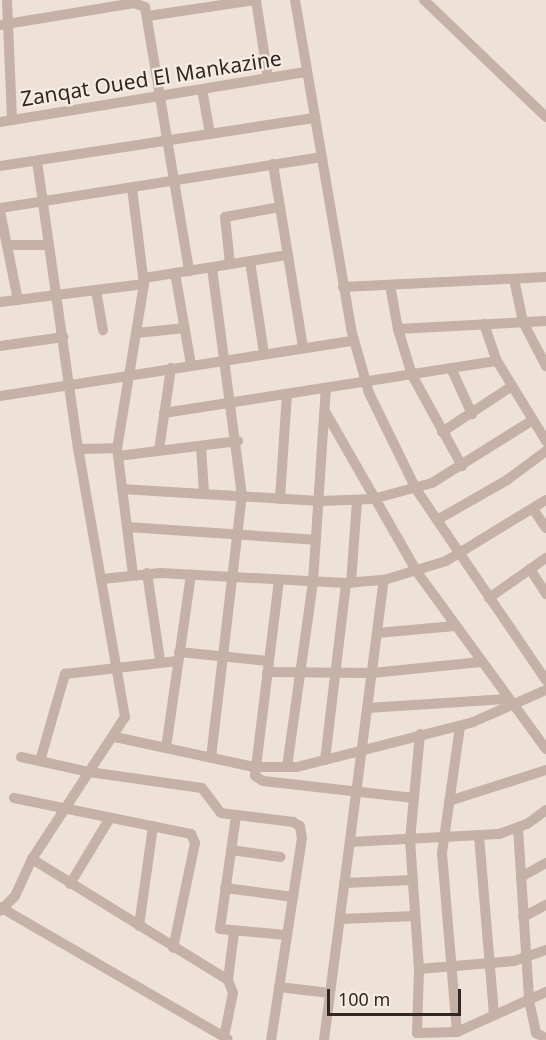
<!DOCTYPE html>
<style>
body{margin:0}
#map{position:relative;width:546px;height:1040px;overflow:hidden;background:#eee2d8;font-family:"Noto Sans",sans-serif}
div>[style]{position:absolute}
[style*='--x']{left:calc(var(--x)*1px);top:calc(var(--y)*1px);width:calc(var(--w)*1px);rotate:calc(var(--a)*1deg)}
.minor>*{height:10px;margin:-5px;padding:0 5px;transform-origin:5px;border-radius:5px;background:#c5b1a6}
span{translate:-50% -50%;white-space:nowrap;text-align:center;line-height:1.15;-webkit-text-stroke:4.5px #f6ece4;paint-order:stroke}
.street-label{font-size:21px;color:#312826}
.scale{position:absolute;left:327px;top:989px;width:134px;height:27px;box-sizing:border-box;border:3px solid #312826;border-top:0;padding-left:8px;font-size:18px;line-height:21px;white-space:nowrap;color:#312826;-webkit-text-stroke:4px #f6ece4;paint-order:stroke}
</style>
<div id="map">
<div class="minor">
<i style="--x:7;--y:0;--w:120;--a:87.6"></i>
<i style="--x:256;--y:0;--w:79;--a:81.3"></i>
<i style="--x:295;--y:0;--w:334;--a:80.3"></i>
<i style="--x:351;--y:329;--w:66;--a:74.3"></i>
<i style="--x:369;--y:393;--w:107;--a:63.9"></i>
<i style="--x:416;--y:489;--w:231;--a:55.8"></i>
<i style="--x:424;--y:0;--w:169;--a:43.8"></i>
<i style="--x:148;--y:16;--w:108;--a:-8.5"></i>
<i style="--x:0;--y:25;--w:136;--a:-9.3"></i>
<i style="--x:134;--y:3;--w:12;--a:20"></i>
<i style="--x:145;--y:7;--w:268;--a:80.5"></i>
<i style="--x:202;--y:89;--w:46;--a:79.9"></i>
<i style="--x:0;--y:122;--w:311;--a:-9.3"></i>
<i style="--x:273;--y:164;--w:186;--a:80.7"></i>
<i style="--x:0;--y:166;--w:319;--a:-8.7"></i>
<i style="--x:132;--y:188;--w:97;--a:82.9"></i>
<i style="--x:144;--y:284;--w:166;--a:99.3"></i>
<i style="--x:117;--y:448;--w:127;--a:82.8"></i>
<i style="--x:0;--y:208;--w:326;--a:-9"></i>
<i style="--x:0;--y:211;--w:91;--a:78.6"></i>
<i style="--x:7;--y:245;--w:42;--a:0"></i>
<i style="--x:250;--y:261;--w:94;--a:81.4"></i>
<i style="--x:230;--y:264;--w:47;--a:-96.1"></i>
<i style="--x:225;--y:217;--w:56;--a:-10.3"></i>
<i style="--x:175;--y:273;--w:93;--a:80.1"></i>
<i style="--x:144;--y:278;--w:146;--a:-9.1"></i>
<i style="--x:514;--y:279;--w:44;--a:78.2"></i>
<i style="--x:523;--y:322;--w:50;--a:62.4"></i>
<i style="--x:390;--y:285;--w:45;--a:79.7"></i>
<i style="--x:398;--y:329;--w:48;--a:73.1"></i>
<i style="--x:412;--y:375;--w:104;--a:61.2"></i>
<i style="--x:343;--y:287;--w:203;--a:-2.8"></i>
<i style="--x:96;--y:290;--w:41;--a:80.1"></i>
<i style="--x:0;--y:302;--w:145;--a:-7.1"></i>
<i style="--x:484;--y:324;--w:39;--a:71"></i>
<i style="--x:497;--y:361;--w:94;--a:58.5"></i>
<i style="--x:398;--y:329;--w:148;--a:-3.1"></i>
<i style="--x:137;--y:333;--w:48;--a:-5.9"></i>
<i style="--x:0;--y:346;--w:64;--a:-8.1"></i>
<i style="--x:451;--y:368;--w:51;--a:65.5"></i>
<i style="--x:0;--y:396;--w:357;--a:-8.9"></i>
<i style="--x:164;--y:413;--w:337;--a:-8.9"></i>
<i style="--x:326;--y:413;--w:183;--a:60.2"></i>
<i style="--x:417;--y:572;--w:219;--a:53.9"></i>
<i style="--x:442;--y:432;--w:84;--a:-33.3"></i>
<i style="--x:201;--y:446;--w:48;--a:86.4"></i>
<i style="--x:78;--y:449;--w:39;--a:-1"></i>
<i style="--x:159;--y:450;--w:83;--a:-81.7"></i>
<i style="--x:118;--y:456;--w:121;--a:-7.1"></i>
<i style="--x:122;--y:489;--w:198;--a:3.5"></i>
<i style="--x:320;--y:501;--w:53;--a:-2.2"></i>
<i style="--x:373;--y:499;--w:61;--a:-15.2"></i>
<i style="--x:432;--y:483;--w:119;--a:-32"></i>
<i style="--x:280;--y:499;--w:105;--a:-86.2"></i>
<i style="--x:533;--y:509;--w:23;--a:56"></i>
<i style="--x:437;--y:520;--w:81;--a:-29.7"></i>
<i style="--x:507;--y:480;--w:49;--a:-36.6"></i>
<i style="--x:127;--y:527;--w:189;--a:3.9"></i>
<i style="--x:530;--y:569;--w:30;--a:57"></i>
<i style="--x:147;--y:573;--w:88;--a:81.5"></i>
<i style="--x:102;--y:579;--w:59;--a:-5.8"></i>
<i style="--x:161;--y:573;--w:185;--a:3.1"></i>
<i style="--x:346;--y:583;--w:38;--a:-5"></i>
<i style="--x:384;--y:580;--w:65;--a:-17"></i>
<i style="--x:446;--y:561;--w:117;--a:-31.4"></i>
<i style="--x:279;--y:580;--w:197;--a:97"></i>
<i style="--x:255;--y:776;--w:9;--a:32"></i>
<i style="--x:263;--y:781;--w:152;--a:6.4"></i>
<i style="--x:351;--y:583;--w:82;--a:-85.8"></i>
<i style="--x:489;--y:598;--w:70;--a:-35.1"></i>
<i style="--x:377;--y:633;--w:78;--a:-5.1"></i>
<i style="--x:179;--y:652;--w:89;--a:5.8"></i>
<i style="--x:267;--y:672;--w:105;--a:0.5"></i>
<i style="--x:372;--y:673;--w:109;--a:-5.8"></i>
<i style="--x:367;--y:708;--w:140;--a:-3.7"></i>
<i style="--x:420;--y:734;--w:106;--a:95.4"></i>
<i style="--x:410;--y:840;--w:129;--a:86"></i>
<i style="--x:419;--y:969;--w:64;--a:91.8"></i>
<i style="--x:417;--y:1033;--w:40;--a:-1.4"></i>
<i style="--x:457;--y:1032;--w:98;--a:-24.2"></i>
<i style="--x:115;--y:737;--w:142;--a:12.2"></i>
<i style="--x:254;--y:767;--w:43;--a:0"></i>
<i style="--x:297;--y:767;--w:182;--a:-14.3"></i>
<i style="--x:473;--y:722;--w:80;--a:-23.7"></i>
<i style="--x:166;--y:748;--w:175;--a:-81.8"></i>
<i style="--x:21;--y:757;--w:70;--a:12.4"></i>
<i style="--x:89;--y:772;--w:114;--a:8.1"></i>
<i style="--x:202;--y:788;--w:31;--a:53"></i>
<i style="--x:221;--y:813;--w:73;--a:7.1"></i>
<i style="--x:293;--y:822;--w:8;--a:30"></i>
<i style="--x:300;--y:826;--w:12;--a:81"></i>
<i style="--x:302;--y:838;--w:204;--a:98.7"></i>
<i style="--x:211;--y:758;--w:264;--a:-83.3"></i>
<i style="--x:242;--y:496;--w:230;--a:-97.5"></i>
<i style="--x:325;--y:760;--w:178;--a:-83.2"></i>
<i style="--x:40;--y:761;--w:91;--a:-74"></i>
<i style="--x:65;--y:674;--w:113;--a:-6.6"></i>
<i style="--x:287;--y:767;--w:187;--a:-82"></i>
<i style="--x:313;--y:582;--w:194;--a:-86.2"></i>
<i style="--x:14;--y:798;--w:181;--a:11.5"></i>
<i style="--x:191;--y:834;--w:10;--a:66"></i>
<i style="--x:195;--y:843;--w:107;--a:101.8"></i>
<i style="--x:449;--y:801;--w:102;--a:-17.7"></i>
<i style="--x:236;--y:816;--w:114;--a:98.1"></i>
<i style="--x:220;--y:929;--w:66;--a:5.2"></i>
<i style="--x:518;--y:828;--w:172;--a:86.3"></i>
<i style="--x:529;--y:1000;--w:34;--a:78"></i>
<i style="--x:536;--y:1033;--w:11;--a:27"></i>
<i style="--x:479;--y:836;--w:179;--a:85.2"></i>
<i style="--x:350;--y:842;--w:149;--a:-3.1"></i>
<i style="--x:499;--y:834;--w:30;--a:-20"></i>
<i style="--x:527;--y:824;--w:24;--a:-36"></i>
<i style="--x:231;--y:850;--w:50;--a:8"></i>
<i style="--x:32;--y:859;--w:230;--a:31.7"></i>
<i style="--x:228;--y:980;--w:14;--a:69"></i>
<i style="--x:233;--y:993;--w:45;--a:101.6"></i>
<i style="--x:521;--y:877;--w:29;--a:-29"></i>
<i style="--x:344;--y:883;--w:69;--a:-2.5"></i>
<i style="--x:70;--y:884;--w:77;--a:-58.8"></i>
<i style="--x:225;--y:888;--w:69;--a:7.5"></i>
<i style="--x:0;--y:907;--w:263;--a:30.1"></i>
<i style="--x:0;--y:911;--w:21;--a:-45"></i>
<i style="--x:15;--y:896;--w:41;--a:-65.3"></i>
<i style="--x:32;--y:859;--w:170;--a:-56.8"></i>
<i style="--x:125;--y:717;--w:272;--a:-99.9"></i>
<i style="--x:78;--y:449;--w:290;--a:-98.1"></i>
<i style="--x:523;--y:917;--w:26;--a:-28"></i>
<i style="--x:340;--y:919;--w:75;--a:-2.3"></i>
<i style="--x:139;--y:926;--w:101;--a:-82"></i>
<i style="--x:419;--y:969;--w:95;--a:-4.8"></i>
<i style="--x:514;--y:961;--w:34;--a:-19"></i>
<i style="--x:228;--y:980;--w:48;--a:-82.9"></i>
<i style="--x:279;--y:987;--w:51;--a:6.7"></i>
<i style="--x:457;--y:1032;--w:180;--a:-94.8"></i>
<i style="--x:442;--y:853;--w:128;--a:-81.9"></i>
<i style="--x:324;--y:1040;--w:464;--a:-82.6"></i>
</div>
<div class="street-label">
<span style="left:151px;top:78px;rotate:-9deg">Zanqat Oued El Mankazine</span>
</div>
<div class="scale">100 m</div>
</div>
